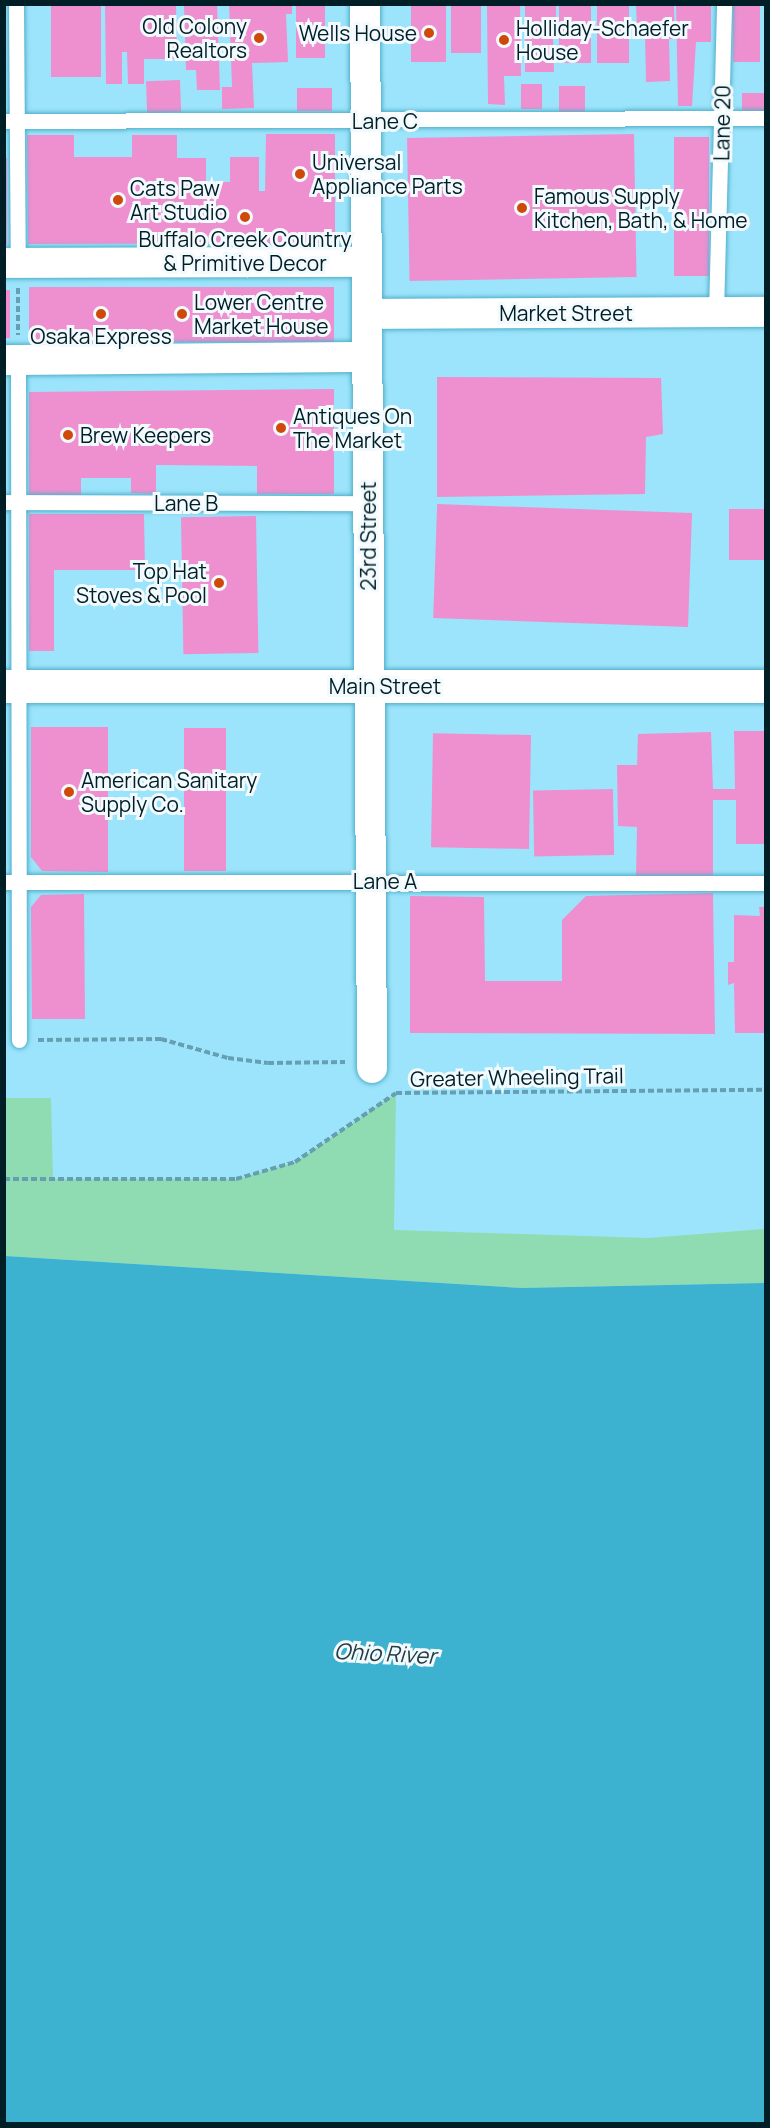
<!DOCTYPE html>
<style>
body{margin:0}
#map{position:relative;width:770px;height:2128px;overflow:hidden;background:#9ce4fb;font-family:Manrope,sans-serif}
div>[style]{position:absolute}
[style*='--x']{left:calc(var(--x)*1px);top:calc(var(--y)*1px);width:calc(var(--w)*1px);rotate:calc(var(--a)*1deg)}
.green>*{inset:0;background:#8fdcb3}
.water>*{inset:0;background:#3db1d0}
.building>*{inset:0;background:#ee90d0;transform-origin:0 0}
.path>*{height:4px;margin-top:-2px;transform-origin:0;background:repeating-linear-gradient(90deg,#669fb1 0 6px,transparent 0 9px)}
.roads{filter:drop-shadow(0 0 2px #50afcb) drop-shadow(0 0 2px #50afcb)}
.lane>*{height:15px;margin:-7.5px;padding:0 7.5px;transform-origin:7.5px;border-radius:7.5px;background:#fff}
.street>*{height:30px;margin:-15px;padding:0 15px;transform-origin:15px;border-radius:15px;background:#fff}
.secondary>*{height:33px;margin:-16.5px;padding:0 16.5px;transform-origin:16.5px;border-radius:16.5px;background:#fff}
.dots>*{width:16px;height:16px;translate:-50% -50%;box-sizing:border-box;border:3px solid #f2fafd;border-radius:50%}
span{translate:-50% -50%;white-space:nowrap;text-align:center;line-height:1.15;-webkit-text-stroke:6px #f2fafd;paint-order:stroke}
.poi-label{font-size:21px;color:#001e26}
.right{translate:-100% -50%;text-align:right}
.left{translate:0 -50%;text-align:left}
.street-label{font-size:21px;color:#001e26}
.water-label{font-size:22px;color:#243d45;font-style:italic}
.frame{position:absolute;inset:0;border:6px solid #001e26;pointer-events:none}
</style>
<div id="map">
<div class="green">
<i style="clip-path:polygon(396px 1093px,394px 1230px,648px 1238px,765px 1229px,765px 1283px,522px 1288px,5px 1256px,4px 1098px,51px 1098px,53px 1179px,236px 1179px,295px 1162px)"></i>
</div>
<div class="water">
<i style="clip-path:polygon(5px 1256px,522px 1288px,765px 1283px,765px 2123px,5px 2123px)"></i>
</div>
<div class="building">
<i style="left:51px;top:4px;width:50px;height:73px"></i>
<i style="clip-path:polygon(105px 4px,176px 4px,177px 59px,144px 59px,144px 84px,128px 84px,127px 52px,122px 52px,122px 84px,106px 84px)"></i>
<i style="clip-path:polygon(184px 4px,217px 4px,220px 90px,197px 90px,196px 70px,186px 70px)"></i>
<i style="clip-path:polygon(229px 4px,292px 4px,292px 14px,286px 14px,288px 62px,252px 63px,254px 108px,222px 109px,222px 87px,232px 87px)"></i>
<i style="left:296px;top:4px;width:29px;height:54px"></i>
<i style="left:411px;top:4px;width:35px;height:58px"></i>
<i style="left:451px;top:4px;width:30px;height:49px"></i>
<i style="clip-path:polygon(487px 4px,520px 4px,521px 76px,504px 76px,505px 105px,488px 104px)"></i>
<i style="clip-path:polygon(525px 4px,556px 4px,556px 17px,546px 17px,546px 37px,553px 36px,554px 72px,525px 72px)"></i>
<i style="left:559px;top:4px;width:32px;height:59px"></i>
<i style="left:597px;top:4px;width:32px;height:59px"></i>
<i style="clip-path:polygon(636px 4px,674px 4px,675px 39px,669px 39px,670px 81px,646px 82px,645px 33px,637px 33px)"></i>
<i style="clip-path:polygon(676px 4px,711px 4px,711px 42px,696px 42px,692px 106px,678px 106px)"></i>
<i style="left:733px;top:4px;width:27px;height:58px"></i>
<i style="left:180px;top:80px;width:32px;height:34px;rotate:88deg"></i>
<i style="left:521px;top:84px;width:21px;height:25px"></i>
<i style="left:585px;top:86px;width:26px;height:26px;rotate:90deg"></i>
<i style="left:297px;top:88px;width:35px;height:23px"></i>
<i style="left:742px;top:93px;width:24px;height:20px"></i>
<i style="clip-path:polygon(266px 134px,335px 134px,335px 243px,28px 244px,27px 135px,74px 135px,74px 157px,132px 157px,132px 135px,177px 135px,177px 158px,206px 158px,206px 182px,230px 182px,230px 157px,259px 157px,259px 191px,265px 191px)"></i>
<i style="left:634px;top:134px;width:143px;height:227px;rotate:89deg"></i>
<i style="left:674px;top:137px;width:35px;height:139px"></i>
<i style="left:4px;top:158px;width:3px;height:86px"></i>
<i style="left:29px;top:287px;width:305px;height:55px"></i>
<i style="left:4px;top:290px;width:6px;height:48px"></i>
<i style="clip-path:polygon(437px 377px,661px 378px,663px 434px,646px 437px,645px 494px,437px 497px)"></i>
<i style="clip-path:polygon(334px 389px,334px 494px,257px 494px,257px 466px,156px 465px,156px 494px,131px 493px,131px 478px,81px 478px,81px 498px,29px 498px,29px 392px)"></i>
<i style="left:766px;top:509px;width:51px;height:37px;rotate:90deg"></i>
<i style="left:692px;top:513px;width:114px;height:255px;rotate:92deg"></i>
<i style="clip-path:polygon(29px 514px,144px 514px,145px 570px,54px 570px,54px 651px,29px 651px)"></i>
<i style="left:256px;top:516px;width:137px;height:75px;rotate:89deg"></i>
<i style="clip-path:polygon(31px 727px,108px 727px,108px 872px,42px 871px,31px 857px)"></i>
<i style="left:184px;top:728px;width:42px;height:143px"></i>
<i style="clip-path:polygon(734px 731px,766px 731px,766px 844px,736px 844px,736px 800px,713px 800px,713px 877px,636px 876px,637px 827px,618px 826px,617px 765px,637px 765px,638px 734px,711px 732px,713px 789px,735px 789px)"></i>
<i style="left:531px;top:735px;width:114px;height:98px;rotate:91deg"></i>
<i style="left:613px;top:789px;width:66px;height:80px;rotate:89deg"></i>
<i style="clip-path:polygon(713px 893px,715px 1034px,410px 1033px,410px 896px,484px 897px,485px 981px,562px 981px,562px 920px,586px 896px)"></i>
<i style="clip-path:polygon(84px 894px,85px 1019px,32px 1019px,31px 907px,41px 895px)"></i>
<i style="clip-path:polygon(759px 907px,766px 907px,766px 1033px,735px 1033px,734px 983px,728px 985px,728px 962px,734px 962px,734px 915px,760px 916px)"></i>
</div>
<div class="path">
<i style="--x:18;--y:288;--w:47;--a:90"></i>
<i style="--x:38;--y:1040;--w:123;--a:-0.5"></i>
<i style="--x:161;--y:1039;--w:70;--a:15.8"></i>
<i style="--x:228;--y:1058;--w:40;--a:7.1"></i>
<i style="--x:268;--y:1063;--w:77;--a:-0.7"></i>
<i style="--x:4;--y:1179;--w:232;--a:0"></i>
<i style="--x:236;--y:1179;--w:61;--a:-16.1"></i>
<i style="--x:295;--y:1162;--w:122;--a:-34.3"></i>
<i style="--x:396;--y:1093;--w:370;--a:-0.5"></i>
</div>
<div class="roads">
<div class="lane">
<i style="--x:16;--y:4;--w:259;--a:89.6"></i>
<i style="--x:4;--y:121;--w:762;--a:-0.23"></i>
<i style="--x:716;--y:313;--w:309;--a:-88.5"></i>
<i style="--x:18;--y:360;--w:680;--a:89.92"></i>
<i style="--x:4;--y:502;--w:364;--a:0.2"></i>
<i style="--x:4;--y:882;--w:762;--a:0.08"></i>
</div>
<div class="street">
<i style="--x:365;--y:4;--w:1064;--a:89.62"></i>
<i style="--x:4;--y:263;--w:362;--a:-0.2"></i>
<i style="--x:367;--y:314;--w:399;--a:-0.3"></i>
<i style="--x:4;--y:360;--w:363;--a:-0.5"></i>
</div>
<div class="secondary">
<i style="--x:4;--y:686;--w:762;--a:0"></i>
</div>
</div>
<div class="dots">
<i style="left:429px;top:33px;background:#cf4908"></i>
<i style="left:259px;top:38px;background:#cf4908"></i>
<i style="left:504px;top:40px;background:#cf4908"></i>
<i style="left:300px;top:174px;background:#cf4908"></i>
<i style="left:118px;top:200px;background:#cf4908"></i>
<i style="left:522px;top:208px;background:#cf4908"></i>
<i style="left:245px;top:217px;background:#cf4908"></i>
<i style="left:101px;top:314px;background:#cf4908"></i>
<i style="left:182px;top:314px;background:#cf4908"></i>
<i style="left:281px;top:428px;background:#cf4908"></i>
<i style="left:68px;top:435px;background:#cf4908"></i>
<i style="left:219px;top:583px;background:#cf4908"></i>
<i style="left:69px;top:792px;background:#cf4908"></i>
</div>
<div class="poi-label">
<span class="right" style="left:247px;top:38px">Old Colony<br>Realtors</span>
<span class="left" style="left:516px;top:40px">Holliday-Schaefer<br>House</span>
<span class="right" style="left:417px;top:33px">Wells House</span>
<span class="left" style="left:312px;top:174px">Universal<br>Appliance Parts</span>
<span class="left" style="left:130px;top:200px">Cats Paw<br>Art Studio</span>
<span class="left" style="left:534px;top:208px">Famous Supply<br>Kitchen, Bath, &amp; Home</span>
<span style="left:245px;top:251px">Buffalo Creek Country<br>&amp; Primitive Decor</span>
<span class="left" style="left:194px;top:314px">Lower Centre<br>Market House</span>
<span style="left:101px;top:336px">Osaka Express</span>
<span class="left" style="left:293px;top:428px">Antiques On<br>The Market</span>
<span class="left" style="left:80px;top:435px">Brew Keepers</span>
<span class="right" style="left:207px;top:583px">Top Hat<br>Stoves &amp; Pool</span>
<span class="left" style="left:81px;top:792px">American Sanitary<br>Supply Co.</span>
</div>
<div class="street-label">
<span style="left:385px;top:121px">Lane C</span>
<span style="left:722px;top:123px;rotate:-89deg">Lane 20</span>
<span style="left:566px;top:313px">Market Street</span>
<span style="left:186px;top:503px">Lane B</span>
<span style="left:368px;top:536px;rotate:-90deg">23rd Street</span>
<span style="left:385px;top:686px">Main Street</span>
<span style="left:385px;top:881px">Lane A</span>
<span style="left:517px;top:1077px;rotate:-1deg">Greater Wheeling Trail</span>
</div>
<div class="water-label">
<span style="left:385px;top:1654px;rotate:3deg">Ohio River</span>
</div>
<div class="frame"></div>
</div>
